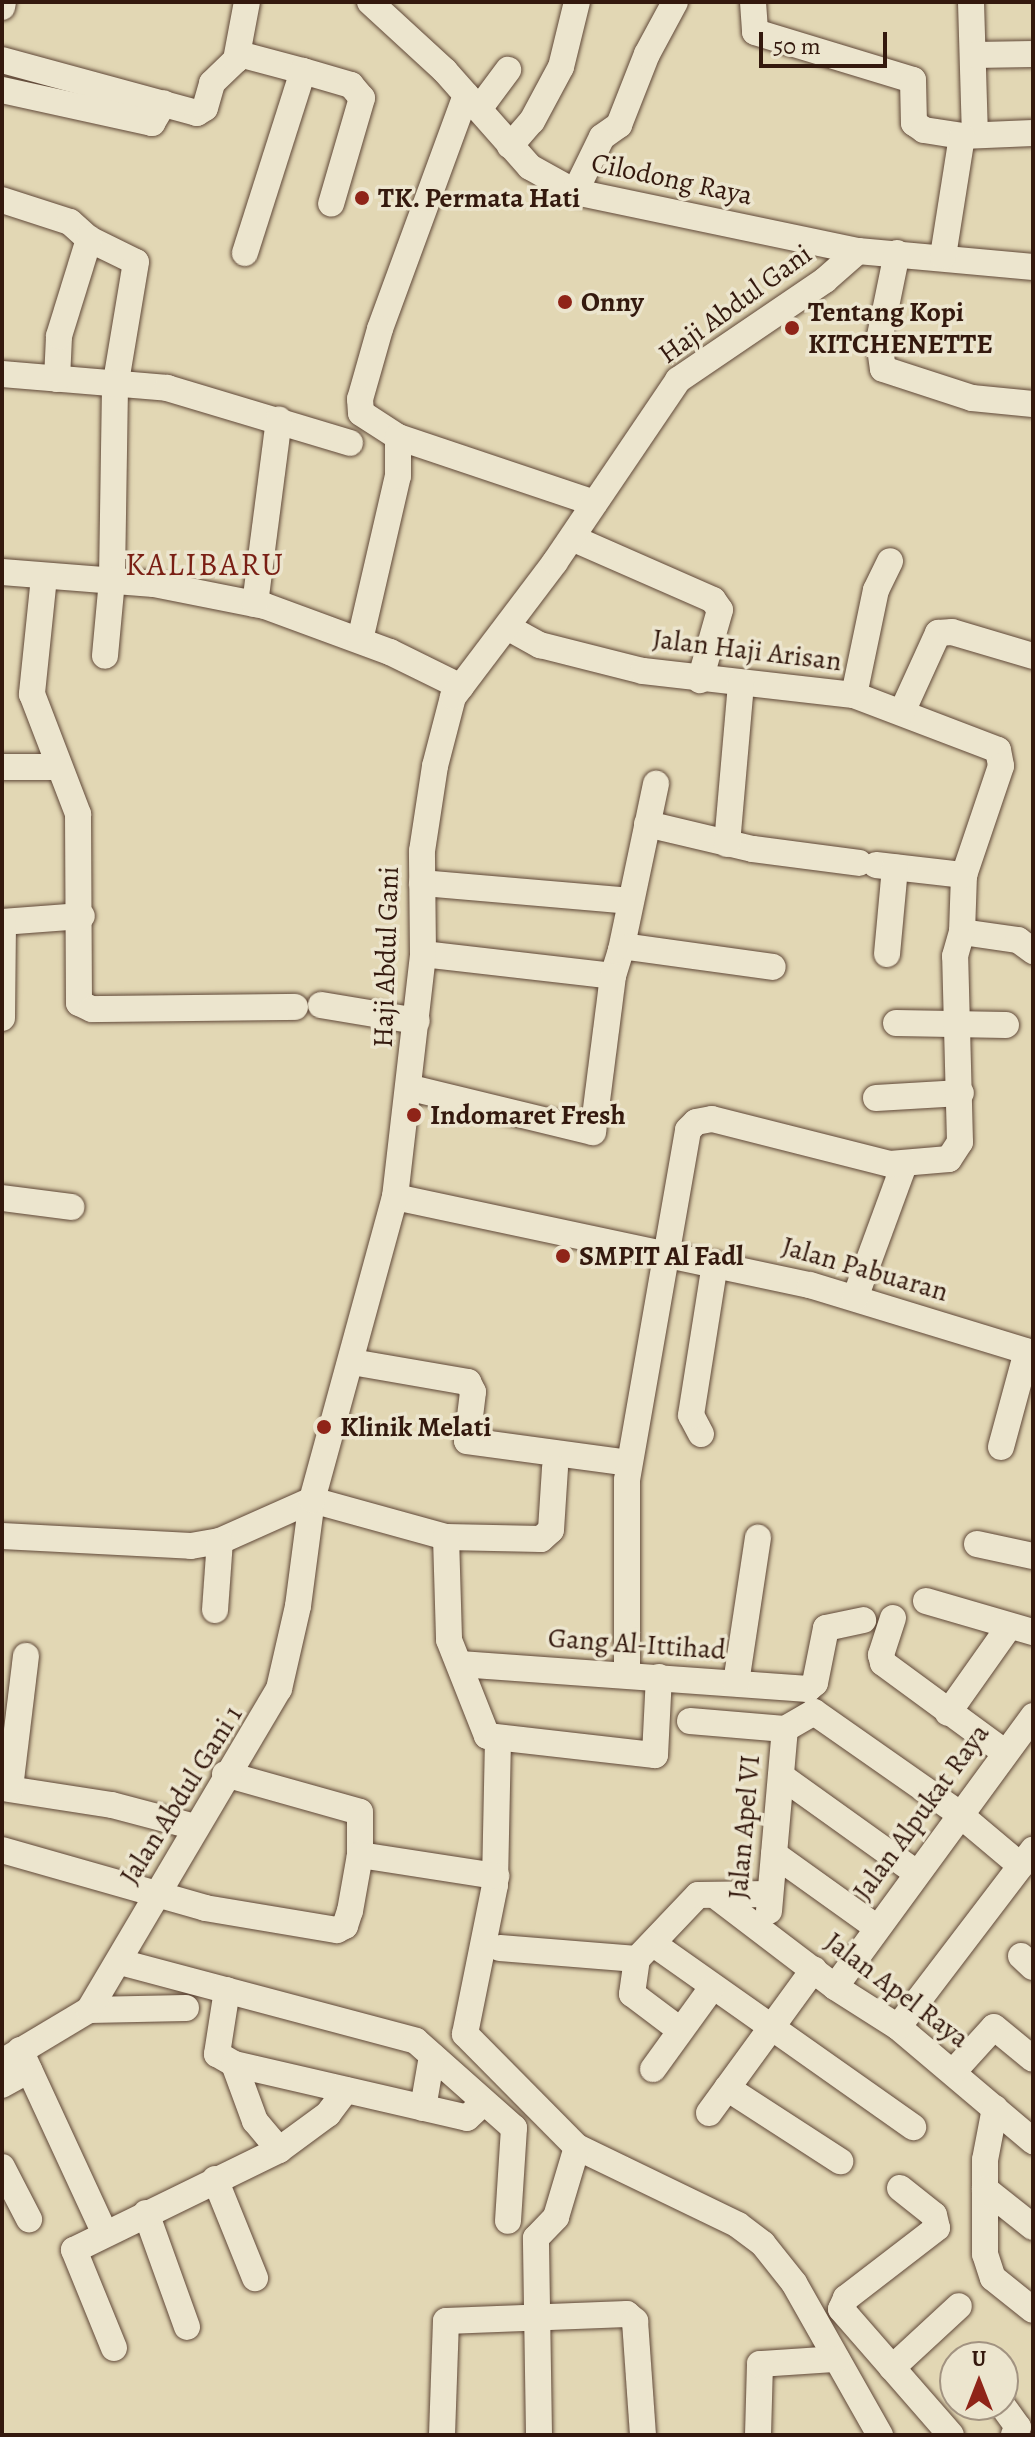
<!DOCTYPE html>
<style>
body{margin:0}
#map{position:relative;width:1035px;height:2437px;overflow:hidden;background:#e2d7b4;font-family:Alegreya,serif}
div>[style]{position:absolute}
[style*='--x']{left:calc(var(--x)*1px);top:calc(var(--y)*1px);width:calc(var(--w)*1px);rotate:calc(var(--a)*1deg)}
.roads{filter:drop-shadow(0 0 2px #604838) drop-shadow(0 0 2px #604838)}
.minor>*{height:26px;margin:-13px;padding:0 13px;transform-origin:13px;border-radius:13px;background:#ece5ce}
.dots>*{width:22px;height:22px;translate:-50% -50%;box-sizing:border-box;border:4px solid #ece5ce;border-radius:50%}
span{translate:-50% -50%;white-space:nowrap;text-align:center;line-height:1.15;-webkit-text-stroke:7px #ece5ce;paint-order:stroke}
.street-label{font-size:28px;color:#34190e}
.poi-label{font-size:28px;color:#34190e;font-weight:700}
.left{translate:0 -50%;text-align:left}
.quarter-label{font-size:32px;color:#7a1f14;letter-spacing:2px}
.frame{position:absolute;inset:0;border:4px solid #34190e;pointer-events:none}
.north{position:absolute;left:939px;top:2341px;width:80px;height:80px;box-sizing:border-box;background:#ece5ce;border:2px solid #a29381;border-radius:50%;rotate:0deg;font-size:22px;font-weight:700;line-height:32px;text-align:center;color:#34190e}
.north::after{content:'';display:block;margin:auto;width:28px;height:36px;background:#8f2418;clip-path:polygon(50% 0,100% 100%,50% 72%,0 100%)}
.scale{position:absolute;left:759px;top:32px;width:128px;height:36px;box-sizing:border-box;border:4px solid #34190e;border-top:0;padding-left:10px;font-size:24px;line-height:28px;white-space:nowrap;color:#34190e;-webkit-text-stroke:6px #ece5ce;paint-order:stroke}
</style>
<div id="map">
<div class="roads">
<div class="minor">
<i style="--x:370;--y:2;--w:102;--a:42.6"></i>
<i style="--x:445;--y:71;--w:128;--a:48.5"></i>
<i style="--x:530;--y:167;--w:51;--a:29.1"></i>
<i style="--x:575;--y:192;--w:289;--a:11.8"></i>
<i style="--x:858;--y:251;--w:176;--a:5.2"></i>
<i style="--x:753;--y:2;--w:30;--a:86"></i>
<i style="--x:755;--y:32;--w:165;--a:16.9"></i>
<i style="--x:913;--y:80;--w:43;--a:88.7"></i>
<i style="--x:914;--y:123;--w:12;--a:35"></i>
<i style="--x:924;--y:130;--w:38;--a:9"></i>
<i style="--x:962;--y:136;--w:71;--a:-2.4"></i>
<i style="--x:971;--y:2;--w:133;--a:88.3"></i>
<i style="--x:2;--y:7;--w:5;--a:-79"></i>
<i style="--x:239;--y:54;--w:66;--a:14.9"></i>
<i style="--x:303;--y:71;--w:191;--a:107.7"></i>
<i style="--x:974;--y:55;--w:59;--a:-1"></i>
<i style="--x:2;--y:60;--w:202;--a:15.2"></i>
<i style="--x:197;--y:113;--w:9;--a:-32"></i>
<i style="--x:205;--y:108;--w:26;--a:-74"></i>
<i style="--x:212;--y:83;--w:33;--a:-44"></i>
<i style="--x:236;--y:60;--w:59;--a:-79.3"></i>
<i style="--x:303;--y:71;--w:50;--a:16.3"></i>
<i style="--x:351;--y:85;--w:17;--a:50"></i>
<i style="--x:362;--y:98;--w:110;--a:106.3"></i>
<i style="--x:2;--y:90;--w:154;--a:12.4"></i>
<i style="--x:152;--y:123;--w:23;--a:-59"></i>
<i style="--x:466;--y:95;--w:249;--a:110.2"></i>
<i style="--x:380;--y:329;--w:73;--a:105.9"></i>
<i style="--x:360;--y:399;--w:14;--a:86"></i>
<i style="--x:361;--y:413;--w:44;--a:33"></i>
<i style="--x:398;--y:437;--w:207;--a:18.6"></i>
<i style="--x:479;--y:109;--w:49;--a:-53.4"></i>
<i style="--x:510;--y:146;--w:33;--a:-49"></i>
<i style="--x:532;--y:121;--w:61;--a:-61.8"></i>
<i style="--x:561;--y:67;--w:67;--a:-76.2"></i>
<i style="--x:575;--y:192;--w:61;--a:-63.9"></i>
<i style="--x:602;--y:137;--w:21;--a:-35"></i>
<i style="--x:619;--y:125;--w:76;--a:-68.5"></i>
<i style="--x:647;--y:54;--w:59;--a:-61.7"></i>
<i style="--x:2;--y:200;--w:71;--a:17.9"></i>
<i style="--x:70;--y:222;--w:25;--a:42"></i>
<i style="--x:89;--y:239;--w:52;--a:26.1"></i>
<i style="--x:136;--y:262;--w:127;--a:99.5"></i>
<i style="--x:115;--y:387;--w:193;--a:90.9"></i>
<i style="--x:112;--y:580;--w:76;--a:95.3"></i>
<i style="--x:897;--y:253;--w:90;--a:101.6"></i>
<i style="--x:879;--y:341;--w:28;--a:82"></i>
<i style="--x:883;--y:369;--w:94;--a:18"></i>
<i style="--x:972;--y:398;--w:61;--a:5.6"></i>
<i style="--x:943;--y:256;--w:121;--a:-81"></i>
<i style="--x:2;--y:374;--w:166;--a:4.8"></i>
<i style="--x:167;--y:388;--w:191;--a:16.7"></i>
<i style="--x:57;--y:379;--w:43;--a:-87.3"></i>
<i style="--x:59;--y:336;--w:102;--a:-72.8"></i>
<i style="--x:572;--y:538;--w:154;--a:23.7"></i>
<i style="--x:713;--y:600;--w:12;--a:55"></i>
<i style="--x:720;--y:610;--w:73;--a:105.9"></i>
<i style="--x:2;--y:572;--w:152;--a:4.5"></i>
<i style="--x:154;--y:584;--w:113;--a:11.2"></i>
<i style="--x:265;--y:606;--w:133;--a:20.2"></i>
<i style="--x:390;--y:652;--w:79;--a:26.2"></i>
<i style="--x:44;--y:577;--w:118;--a:95.9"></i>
<i style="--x:32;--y:694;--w:129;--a:69"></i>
<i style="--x:78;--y:814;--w:189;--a:89.7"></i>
<i style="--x:79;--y:1003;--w:14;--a:25"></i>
<i style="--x:92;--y:1009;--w:203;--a:-0.6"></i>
<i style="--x:255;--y:604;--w:186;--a:-82.6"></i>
<i style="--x:507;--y:627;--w:38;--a:29"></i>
<i style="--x:540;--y:645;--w:106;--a:14.2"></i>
<i style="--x:643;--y:671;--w:212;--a:6.5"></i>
<i style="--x:854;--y:695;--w:154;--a:20.9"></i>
<i style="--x:998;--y:750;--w:16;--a:79"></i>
<i style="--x:1001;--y:766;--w:115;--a:108.7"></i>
<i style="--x:964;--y:875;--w:57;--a:92"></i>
<i style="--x:962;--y:932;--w:57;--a:8.1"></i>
<i style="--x:1018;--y:940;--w:19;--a:36"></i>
<i style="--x:360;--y:640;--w:168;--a:-77"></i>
<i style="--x:398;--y:476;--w:39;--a:-90"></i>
<i style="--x:854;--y:695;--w:107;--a:-78.2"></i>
<i style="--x:876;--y:590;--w:32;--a:-64"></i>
<i style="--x:902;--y:712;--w:87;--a:-65.5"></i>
<i style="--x:938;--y:633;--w:14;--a:-4"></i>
<i style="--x:952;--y:632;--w:84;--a:16.5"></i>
<i style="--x:2;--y:767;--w:57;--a:0"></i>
<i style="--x:647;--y:824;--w:109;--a:13.3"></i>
<i style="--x:753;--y:849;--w:107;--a:7.5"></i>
<i style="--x:727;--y:844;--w:161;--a:-85"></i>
<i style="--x:876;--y:865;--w:89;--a:6.5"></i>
<i style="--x:422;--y:883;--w:209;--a:4.9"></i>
<i style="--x:2;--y:922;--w:80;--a:-4.3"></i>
<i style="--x:621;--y:950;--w:170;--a:-78.1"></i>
<i style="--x:423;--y:954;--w:191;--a:6.6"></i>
<i style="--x:613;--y:976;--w:27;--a:-73"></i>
<i style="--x:621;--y:950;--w:9;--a:-21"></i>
<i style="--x:629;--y:947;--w:145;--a:7.9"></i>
<i style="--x:887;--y:954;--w:87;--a:-84.7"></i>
<i style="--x:321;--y:1005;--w:97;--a:9.5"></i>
<i style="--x:2;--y:1018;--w:96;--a:-89.4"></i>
<i style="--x:896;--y:1023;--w:110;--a:1"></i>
<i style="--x:411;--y:1088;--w:187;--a:13.6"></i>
<i style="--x:593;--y:1132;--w:157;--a:-82.7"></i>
<i style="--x:876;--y:1098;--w:85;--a:-3.4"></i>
<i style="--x:395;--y:1197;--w:424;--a:12"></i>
<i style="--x:810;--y:1285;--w:233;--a:17"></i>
<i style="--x:2;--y:1198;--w:70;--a:7.4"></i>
<i style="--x:855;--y:1298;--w:142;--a:-69.8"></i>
<i style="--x:352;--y:1362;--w:118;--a:9.8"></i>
<i style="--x:468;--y:1382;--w:11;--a:63"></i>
<i style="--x:473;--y:1392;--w:49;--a:97"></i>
<i style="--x:467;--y:1441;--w:163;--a:7.7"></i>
<i style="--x:701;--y:1434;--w:21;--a:-118"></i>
<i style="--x:691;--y:1415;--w:153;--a:-81"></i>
<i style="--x:1001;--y:1447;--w:99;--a:-74.8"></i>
<i style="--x:312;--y:1500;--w:139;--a:15.4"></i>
<i style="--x:446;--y:1537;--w:95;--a:1.2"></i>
<i style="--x:541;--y:1539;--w:13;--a:-42"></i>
<i style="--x:551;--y:1530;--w:62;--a:-86.3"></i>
<i style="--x:2;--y:1536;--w:189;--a:3"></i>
<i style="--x:191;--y:1546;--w:29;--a:-10"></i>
<i style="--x:220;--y:1541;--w:101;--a:-24"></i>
<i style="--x:446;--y:1537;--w:103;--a:88.3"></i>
<i style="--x:449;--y:1640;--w:103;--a:68.4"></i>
<i style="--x:487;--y:1736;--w:169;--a:6.5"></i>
<i style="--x:655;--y:1755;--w:78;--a:-87.1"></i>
<i style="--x:977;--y:1544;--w:57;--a:12.1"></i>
<i style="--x:926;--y:1601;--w:111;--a:16.2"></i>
<i style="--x:215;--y:1610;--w:69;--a:-85.9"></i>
<i style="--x:893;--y:1618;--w:39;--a:108"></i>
<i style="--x:881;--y:1655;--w:8;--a:76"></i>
<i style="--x:883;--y:1663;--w:150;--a:36.3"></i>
<i style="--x:460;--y:1664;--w:349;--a:4.1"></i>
<i style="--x:808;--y:1689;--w:9;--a:-41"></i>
<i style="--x:815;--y:1683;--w:56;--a:-78.7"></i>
<i style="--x:826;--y:1628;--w:38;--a:-12"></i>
<i style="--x:627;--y:1674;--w:194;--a:-90"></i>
<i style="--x:627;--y:1480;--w:355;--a:-80.1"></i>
<i style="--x:688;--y:1130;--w:11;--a:-45"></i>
<i style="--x:696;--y:1122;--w:16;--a:-11"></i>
<i style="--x:712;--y:1119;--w:184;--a:14.2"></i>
<i style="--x:890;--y:1164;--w:59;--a:-4.8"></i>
<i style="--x:949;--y:1159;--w:20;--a:-57"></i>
<i style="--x:960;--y:1142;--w:186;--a:-91.5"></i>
<i style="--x:955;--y:956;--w:25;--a:-74"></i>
<i style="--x:736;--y:1683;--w:147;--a:-81.4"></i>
<i style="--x:948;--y:1713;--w:105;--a:-54.7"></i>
<i style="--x:690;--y:1721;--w:95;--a:4.8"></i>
<i style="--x:785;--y:1729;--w:34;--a:-30"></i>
<i style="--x:814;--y:1712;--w:176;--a:35"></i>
<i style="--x:958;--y:1813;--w:82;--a:40.1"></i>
<i style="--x:498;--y:1739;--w:146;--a:91.2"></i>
<i style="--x:495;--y:1885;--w:152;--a:101.4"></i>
<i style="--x:465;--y:2034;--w:159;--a:45.3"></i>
<i style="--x:577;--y:2147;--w:179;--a:25.8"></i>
<i style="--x:738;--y:2225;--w:31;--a:37"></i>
<i style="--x:763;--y:2244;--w:50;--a:51.5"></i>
<i style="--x:794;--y:2283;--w:175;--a:60.5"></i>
<i style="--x:225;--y:1774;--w:140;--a:15.7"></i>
<i style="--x:360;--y:1812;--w:43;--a:90"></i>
<i style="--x:360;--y:1855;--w:138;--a:8.8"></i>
<i style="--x:781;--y:1776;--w:165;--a:35.6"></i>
<i style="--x:2;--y:1788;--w:111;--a:8.8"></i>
<i style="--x:112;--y:1805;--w:86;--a:14.8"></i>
<i style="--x:10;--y:1788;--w:133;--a:-83.1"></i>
<i style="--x:2;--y:1850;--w:211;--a:15.9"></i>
<i style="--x:205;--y:1908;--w:134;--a:9.5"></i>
<i style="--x:337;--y:1930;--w:9;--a:-27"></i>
<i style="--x:345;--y:1926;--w:16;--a:-72"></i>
<i style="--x:350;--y:1911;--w:57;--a:-79.9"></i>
<i style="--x:774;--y:1854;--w:125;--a:35.6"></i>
<i style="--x:717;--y:1897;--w:148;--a:37.3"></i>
<i style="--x:835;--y:1987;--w:75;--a:32.4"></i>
<i style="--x:898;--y:2027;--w:177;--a:40.2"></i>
<i style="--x:769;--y:1911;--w:183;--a:-85"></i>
<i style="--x:655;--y:1945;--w:316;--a:35.2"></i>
<i style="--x:500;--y:1948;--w:137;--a:4.6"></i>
<i style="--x:1021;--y:1956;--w:16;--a:43"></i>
<i style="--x:120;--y:1962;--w:306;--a:14.9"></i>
<i style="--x:416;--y:2041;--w:131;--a:41.6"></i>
<i style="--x:514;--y:2128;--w:93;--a:93.7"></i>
<i style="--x:835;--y:1987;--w:336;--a:-53.8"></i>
<i style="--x:227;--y:1990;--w:65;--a:98.9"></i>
<i style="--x:217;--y:2054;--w:20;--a:30"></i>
<i style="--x:234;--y:2064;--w:239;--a:13"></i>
<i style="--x:467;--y:2118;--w:23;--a:-43"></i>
<i style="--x:89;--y:2010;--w:97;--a:-1.2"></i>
<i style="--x:898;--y:2027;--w:223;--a:-52.7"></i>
<i style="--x:680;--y:2030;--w:60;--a:-143.1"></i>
<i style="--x:632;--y:1994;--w:35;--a:-82"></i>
<i style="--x:637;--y:1959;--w:88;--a:-46.4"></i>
<i style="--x:698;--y:1895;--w:72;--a:-0.8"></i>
<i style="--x:20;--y:2050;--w:200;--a:65.2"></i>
<i style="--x:2;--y:2062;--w:101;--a:-30.9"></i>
<i style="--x:89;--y:2010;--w:373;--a:-59.4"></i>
<i style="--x:279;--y:1689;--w:85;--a:-77.1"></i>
<i style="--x:298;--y:1606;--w:107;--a:-82.5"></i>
<i style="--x:312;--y:1500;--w:314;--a:-74.7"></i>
<i style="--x:395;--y:1197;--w:245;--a:-83.4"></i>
<i style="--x:423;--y:954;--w:103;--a:-90.6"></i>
<i style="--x:422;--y:851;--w:86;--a:-81.3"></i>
<i style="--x:435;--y:766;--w:71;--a:-75.4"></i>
<i style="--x:453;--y:697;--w:169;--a:-52.9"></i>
<i style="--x:555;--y:562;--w:220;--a:-55.9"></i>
<i style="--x:678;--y:380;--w:178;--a:-34.2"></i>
<i style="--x:825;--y:280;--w:44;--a:-41.3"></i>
<i style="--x:234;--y:2064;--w:61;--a:69.8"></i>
<i style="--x:255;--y:2121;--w:38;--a:50"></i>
<i style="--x:653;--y:2069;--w:99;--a:-54.1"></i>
<i style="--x:954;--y:2071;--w:59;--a:-47.7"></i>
<i style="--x:994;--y:2027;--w:50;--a:39.4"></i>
<i style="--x:2;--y:2085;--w:31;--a:-29"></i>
<i style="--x:727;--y:2088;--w:135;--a:32.9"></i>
<i style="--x:423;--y:2108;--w:53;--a:-80.2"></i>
<i style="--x:995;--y:2108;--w:53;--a:100.9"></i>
<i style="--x:985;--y:2160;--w:94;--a:90"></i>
<i style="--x:985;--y:2254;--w:25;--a:72"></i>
<i style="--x:993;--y:2278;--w:51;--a:38.7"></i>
<i style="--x:709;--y:2113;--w:178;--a:-53.9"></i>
<i style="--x:2;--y:2167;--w:59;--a:62.6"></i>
<i style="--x:215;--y:2179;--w:107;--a:68"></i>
<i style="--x:900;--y:2188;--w:43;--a:38.5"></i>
<i style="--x:934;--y:2215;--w:13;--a:77"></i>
<i style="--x:937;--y:2228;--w:115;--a:142.4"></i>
<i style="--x:846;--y:2298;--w:12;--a:114"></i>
<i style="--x:841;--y:2309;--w:167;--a:48.9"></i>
<i style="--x:985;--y:2189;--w:61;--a:38.4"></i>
<i style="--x:146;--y:2213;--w:121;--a:70.2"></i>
<i style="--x:114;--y:2348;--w:106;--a:-112.2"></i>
<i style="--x:74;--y:2250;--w:228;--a:-26"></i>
<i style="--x:279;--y:2150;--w:61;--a:-36.3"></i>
<i style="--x:328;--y:2114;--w:30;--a:-53"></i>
<i style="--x:892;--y:2368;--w:91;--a:-42.8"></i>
<i style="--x:1002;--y:2405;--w:27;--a:54"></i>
<i style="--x:1018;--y:2427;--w:9;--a:117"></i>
<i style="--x:442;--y:2435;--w:114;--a:-88"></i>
<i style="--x:446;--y:2321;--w:181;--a:-2.2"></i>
<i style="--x:627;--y:2314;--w:11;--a:41"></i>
<i style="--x:635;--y:2321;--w:114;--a:86"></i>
<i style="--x:539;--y:2435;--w:197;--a:-90.9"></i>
<i style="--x:536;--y:2238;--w:29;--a:-46"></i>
<i style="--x:556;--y:2217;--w:73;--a:-73.3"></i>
<i style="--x:758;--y:2435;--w:71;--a:-88.4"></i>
<i style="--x:760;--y:2364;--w:76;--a:-3.8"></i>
</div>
</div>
<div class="dots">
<i style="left:362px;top:198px;background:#8f2418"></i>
<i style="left:565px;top:302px;background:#8f2418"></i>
<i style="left:792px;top:328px;background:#8f2418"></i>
<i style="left:414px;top:1115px;background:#8f2418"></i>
<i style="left:563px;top:1256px;background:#8f2418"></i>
<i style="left:324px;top:1427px;background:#8f2418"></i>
</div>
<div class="street-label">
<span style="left:672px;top:179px;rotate:12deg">Cilodong Raya</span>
<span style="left:735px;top:304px;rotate:-36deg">Haji Abdul Gani</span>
<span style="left:747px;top:650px;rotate:7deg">Jalan Haji Arisan</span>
<span style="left:386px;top:957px;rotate:-88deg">Haji Abdul Gani</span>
<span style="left:865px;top:1269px;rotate:16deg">Jalan Pabuaran</span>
<span style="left:637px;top:1644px;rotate:4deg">Gang Al-Ittihad</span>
<span style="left:181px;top:1795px;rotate:-58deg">Jalan Abdul Gani 1</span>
<span style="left:921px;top:1812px;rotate:-54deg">Jalan Alpukat Raya</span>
<span style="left:744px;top:1827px;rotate:-85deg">Jalan Apel VI</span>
<span style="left:897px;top:1990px;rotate:37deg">Jalan Apel Raya</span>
</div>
<div class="poi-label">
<span class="left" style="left:378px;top:198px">TK. Permata Hati</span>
<span class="left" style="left:581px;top:302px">Onny</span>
<span class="left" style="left:808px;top:328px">Tentang Kopi<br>KITCHENETTE</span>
<span class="left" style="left:430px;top:1115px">Indomaret Fresh</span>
<span class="left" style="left:579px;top:1256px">SMPIT Al Fadl</span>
<span class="left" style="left:340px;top:1427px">Klinik Melati</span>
</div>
<div class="quarter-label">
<span style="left:205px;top:564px">KALIBARU</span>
</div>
<div class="frame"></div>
<div class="north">U</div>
<div class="scale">50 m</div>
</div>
